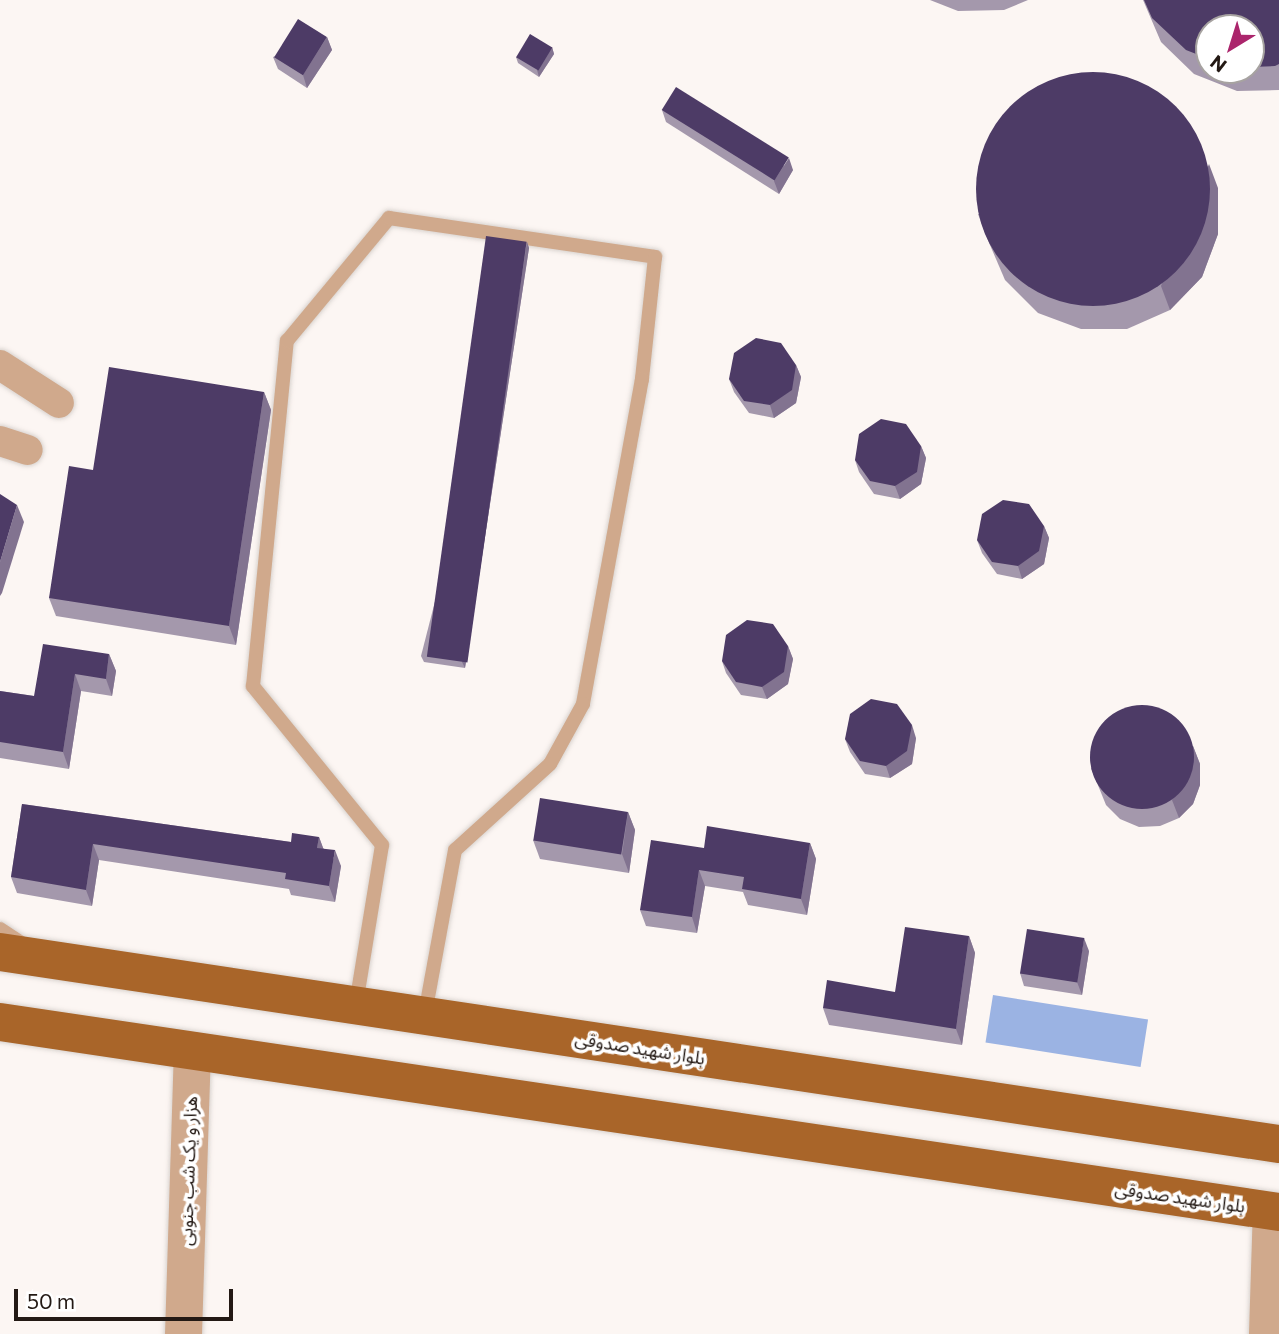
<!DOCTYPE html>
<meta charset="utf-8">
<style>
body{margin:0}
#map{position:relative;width:1279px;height:1334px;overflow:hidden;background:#fcf6f3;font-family:Commissioner,"Noto Sans Arabic",sans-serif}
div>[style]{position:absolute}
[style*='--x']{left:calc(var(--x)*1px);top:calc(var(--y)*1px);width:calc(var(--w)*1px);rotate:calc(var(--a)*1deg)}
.water>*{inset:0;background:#9bb3e3;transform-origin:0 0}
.roads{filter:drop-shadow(0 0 2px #d9d3cf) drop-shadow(0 0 2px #d9d3cf)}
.service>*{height:14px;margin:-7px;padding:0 7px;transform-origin:7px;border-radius:7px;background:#d0a98c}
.minor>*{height:30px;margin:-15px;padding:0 15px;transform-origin:15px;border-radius:15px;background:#d0a98c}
.tertiary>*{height:37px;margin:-18.5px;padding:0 18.5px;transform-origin:18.5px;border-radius:18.5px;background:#d0a98c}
.primary>*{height:38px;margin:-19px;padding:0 19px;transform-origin:19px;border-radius:19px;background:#a96529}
.wall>*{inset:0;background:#a498ac}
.shaded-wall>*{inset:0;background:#827390}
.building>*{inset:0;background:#4d3b66;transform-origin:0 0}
.round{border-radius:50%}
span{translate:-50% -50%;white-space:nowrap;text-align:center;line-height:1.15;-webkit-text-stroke:7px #fff;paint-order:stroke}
.street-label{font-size:18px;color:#231914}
.north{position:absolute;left:1195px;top:14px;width:70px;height:70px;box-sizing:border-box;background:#fff;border:2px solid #a7a3a1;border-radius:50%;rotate:218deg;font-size:19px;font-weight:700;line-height:28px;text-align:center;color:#231914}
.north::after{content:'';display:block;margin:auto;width:24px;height:32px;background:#ab256c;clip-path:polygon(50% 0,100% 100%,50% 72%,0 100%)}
.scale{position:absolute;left:14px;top:1289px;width:219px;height:32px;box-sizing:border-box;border:4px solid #231914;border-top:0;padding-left:9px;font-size:21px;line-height:24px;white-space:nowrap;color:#231914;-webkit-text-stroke:5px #fff;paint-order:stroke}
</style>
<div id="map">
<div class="water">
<i style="left:993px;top:995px;width:157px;height:48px;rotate:9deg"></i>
</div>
<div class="roads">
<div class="service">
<i style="--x:0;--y:929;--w:27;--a:33"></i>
<i style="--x:356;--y:1004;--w:161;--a:-80.7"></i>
<i style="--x:382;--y:845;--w:205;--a:-129.1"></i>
<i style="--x:253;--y:686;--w:347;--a:-84.4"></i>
<i style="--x:287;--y:341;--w:160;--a:-50.3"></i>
<i style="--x:389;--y:218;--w:269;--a:8.3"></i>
<i style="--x:655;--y:257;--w:123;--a:96.1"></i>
<i style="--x:642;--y:379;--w:330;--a:100.3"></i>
<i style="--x:583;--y:704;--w:68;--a:118.8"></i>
<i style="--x:550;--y:764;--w:128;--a:137.8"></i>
<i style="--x:455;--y:850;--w:167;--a:100.4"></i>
</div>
<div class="minor">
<i style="--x:0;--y:365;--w:70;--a:32.8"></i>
<i style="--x:0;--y:441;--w:29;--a:18"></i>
<i style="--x:1264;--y:1334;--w:124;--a:-88.2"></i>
</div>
<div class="tertiary">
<i style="--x:183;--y:1334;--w:284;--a:-88.2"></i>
</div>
<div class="primary">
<i style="--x:0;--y:952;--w:1293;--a:8.54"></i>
<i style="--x:0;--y:1022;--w:1293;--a:8.45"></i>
</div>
</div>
<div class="wall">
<i style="clip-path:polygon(930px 0,1028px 0,1004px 10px,958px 11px)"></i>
<i style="clip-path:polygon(evenodd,1143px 0,1279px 0,1279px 90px,1237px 91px,1194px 74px,1161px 42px,1143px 0,1209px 28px,1251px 28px,1251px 70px,1209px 70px,1209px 28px)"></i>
<i style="clip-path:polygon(327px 37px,332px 50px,307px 88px,278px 69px,273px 57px)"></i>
<i style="clip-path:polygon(552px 47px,554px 54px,539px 77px,518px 63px,516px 57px)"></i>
<i style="clip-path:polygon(662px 110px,793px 170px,779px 194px,666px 122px)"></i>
<i style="clip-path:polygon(1218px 188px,1218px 234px,1202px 277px,1170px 310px,1127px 329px,1081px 329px,1038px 313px,1005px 280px,987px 238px,978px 214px)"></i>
<i style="clip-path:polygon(527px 242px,529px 248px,465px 668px,424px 662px,421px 656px)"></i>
<i style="clip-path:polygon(796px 365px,801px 377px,796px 403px,774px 418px,749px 413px,734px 392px,729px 379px)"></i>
<i style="clip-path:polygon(264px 392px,271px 410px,236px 645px,56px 616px,49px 598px,93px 470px)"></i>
<i style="clip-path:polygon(921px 446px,926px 458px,921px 484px,900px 499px,874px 494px,859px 472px,855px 460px)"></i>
<i style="clip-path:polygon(1044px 526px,1049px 538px,1044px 564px,1022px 579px,997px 574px,982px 553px,977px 540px)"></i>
<i style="clip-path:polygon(788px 646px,793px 659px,788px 684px,767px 699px,741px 695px,726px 673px,722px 661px)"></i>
<i style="clip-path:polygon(109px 654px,116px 671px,112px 696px,81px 691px,69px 769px,0 758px,0 691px,34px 696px)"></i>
<i style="clip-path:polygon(916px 738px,912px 764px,890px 778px,865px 774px,850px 752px,845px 739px)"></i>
<i style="clip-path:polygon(1193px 746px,1200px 764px,1200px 785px,1193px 804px,1179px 818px,1160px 826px,1139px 827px,1120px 819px,1106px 805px,1091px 768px)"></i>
<i style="clip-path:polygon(22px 804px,291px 842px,319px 837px,323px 848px,341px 866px,335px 902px,291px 895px,289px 889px,99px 860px,92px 906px,17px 893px,11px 877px)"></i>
<i style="clip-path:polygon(628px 812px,635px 830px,629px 873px,540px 859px,533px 840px)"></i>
<i style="clip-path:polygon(810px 843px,816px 859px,807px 915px,748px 905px,743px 892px,705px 886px,697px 933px,646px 926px,640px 910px,704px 848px)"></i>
<i style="clip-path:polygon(969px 936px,975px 953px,962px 1045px,829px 1025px,823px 1008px,895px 992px)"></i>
<i style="clip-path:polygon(1089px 951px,1082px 995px,1024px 986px,1020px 973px)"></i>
</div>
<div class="shaded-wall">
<i style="clip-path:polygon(327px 37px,332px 50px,307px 88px,303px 75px)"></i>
<i style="clip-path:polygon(552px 47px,554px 54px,539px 77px,537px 70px)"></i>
<i style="clip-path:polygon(789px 158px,793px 170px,779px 194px,774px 181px)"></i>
<i style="clip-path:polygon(1209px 164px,1218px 188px,1218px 234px,1202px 277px,1170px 310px,1161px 286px)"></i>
<i style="clip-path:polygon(527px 242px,529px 248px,465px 668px,462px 662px)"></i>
<i style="clip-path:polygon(796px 365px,801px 377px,796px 403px,774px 418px,770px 405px)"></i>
<i style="clip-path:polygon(264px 392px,271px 410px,236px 645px,229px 626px)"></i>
<i style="clip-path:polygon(921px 446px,926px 458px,921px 484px,900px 499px,895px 486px)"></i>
<i style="clip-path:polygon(17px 505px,24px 522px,2px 593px,0 596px,0 562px)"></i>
<i style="clip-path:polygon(1044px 526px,1049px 538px,1044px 564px,1022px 579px,1018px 566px)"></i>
<i style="clip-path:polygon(788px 646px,793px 659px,788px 684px,767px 699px,762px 687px)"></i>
<i style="clip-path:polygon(109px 654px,116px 671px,112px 696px,106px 679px)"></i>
<i style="clip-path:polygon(75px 674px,81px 691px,69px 769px,63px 752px)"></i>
<i style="clip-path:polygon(912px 725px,916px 738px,912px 764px,890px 778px,886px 766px)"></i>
<i style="clip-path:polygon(1193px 746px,1200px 764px,1200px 785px,1193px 804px,1179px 818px,1172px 800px)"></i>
<i style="clip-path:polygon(628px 812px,635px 830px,629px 873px,622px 854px)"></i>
<i style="clip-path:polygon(319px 837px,325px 853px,317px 848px)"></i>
<i style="clip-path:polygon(810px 843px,816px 859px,807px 915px,801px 899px)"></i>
<i style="clip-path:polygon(93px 844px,99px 860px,92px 906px,86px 890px)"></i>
<i style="clip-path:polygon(335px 850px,341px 866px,335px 902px,329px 886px)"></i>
<i style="clip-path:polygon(699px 870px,705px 886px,697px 933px,692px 917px)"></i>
<i style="clip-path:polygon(969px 936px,975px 953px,962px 1045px,956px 1029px)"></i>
<i style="clip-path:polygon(1084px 938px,1089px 951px,1082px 995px,1077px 982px)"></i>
</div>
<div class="building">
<i style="clip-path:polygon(1144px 0,1279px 0,1279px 64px,1275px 66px,1251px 67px,1251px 28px,1209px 28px,1209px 59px,1186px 50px,1152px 18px)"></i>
<i style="left:298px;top:19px;width:34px;height:45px;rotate:32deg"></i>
<i style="left:530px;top:34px;width:26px;height:27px;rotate:31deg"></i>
<i class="round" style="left:976px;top:72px;width:234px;height:234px"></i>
<i style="left:676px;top:87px;width:133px;height:27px;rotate:32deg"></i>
<i style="left:486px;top:236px;width:41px;height:425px;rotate:8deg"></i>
<i style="clip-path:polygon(756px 338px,781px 343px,796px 365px,792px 390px,770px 405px,744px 401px,729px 379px,734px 353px)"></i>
<i style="clip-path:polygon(109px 367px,264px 392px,229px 626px,49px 598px,69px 466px,93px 470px)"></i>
<i style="clip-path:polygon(881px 419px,906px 424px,921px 446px,917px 472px,895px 486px,870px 481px,855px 460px,859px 434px)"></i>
<i style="clip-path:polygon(0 494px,17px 505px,0 562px)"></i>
<i style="clip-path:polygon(1003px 500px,1029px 504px,1044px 526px,1039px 551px,1018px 566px,992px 562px,977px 540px,982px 514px)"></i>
<i style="clip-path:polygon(747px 620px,773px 624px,788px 646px,784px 672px,762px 687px,736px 682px,722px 661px,726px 635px)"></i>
<i style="clip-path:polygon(43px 644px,109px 654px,106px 679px,75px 674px,63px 752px,0 742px,0 691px,34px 696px)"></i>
<i style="clip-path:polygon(871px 699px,897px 704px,912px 725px,907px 751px,886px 766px,860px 761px,845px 739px,850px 714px)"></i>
<i class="round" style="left:1090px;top:705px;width:104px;height:104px"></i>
<i style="left:540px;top:798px;width:89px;height:43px;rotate:9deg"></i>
<i style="clip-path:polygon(22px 804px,291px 842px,292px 833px,319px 837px,317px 848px,335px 850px,329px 886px,285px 879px,286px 873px,93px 844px,86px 890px,11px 877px)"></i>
<i style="clip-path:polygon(707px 826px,810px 843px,801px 899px,742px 889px,744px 877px,699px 870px,692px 917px,640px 910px,651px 840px,704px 848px)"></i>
<i style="clip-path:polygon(905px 927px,969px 936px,956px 1029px,823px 1008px,827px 980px,895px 992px)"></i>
<i style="left:1027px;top:929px;width:58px;height:45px;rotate:9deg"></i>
</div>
<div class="street-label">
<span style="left:640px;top:1048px;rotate:9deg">بلوار شهید صدوقی</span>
<span style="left:188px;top:1171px;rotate:-88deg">هزار و یک شب جنوبی</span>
<span style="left:1180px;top:1197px;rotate:8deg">بلوار شهید صدوقی</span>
</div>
<div class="north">N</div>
<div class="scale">50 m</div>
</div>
